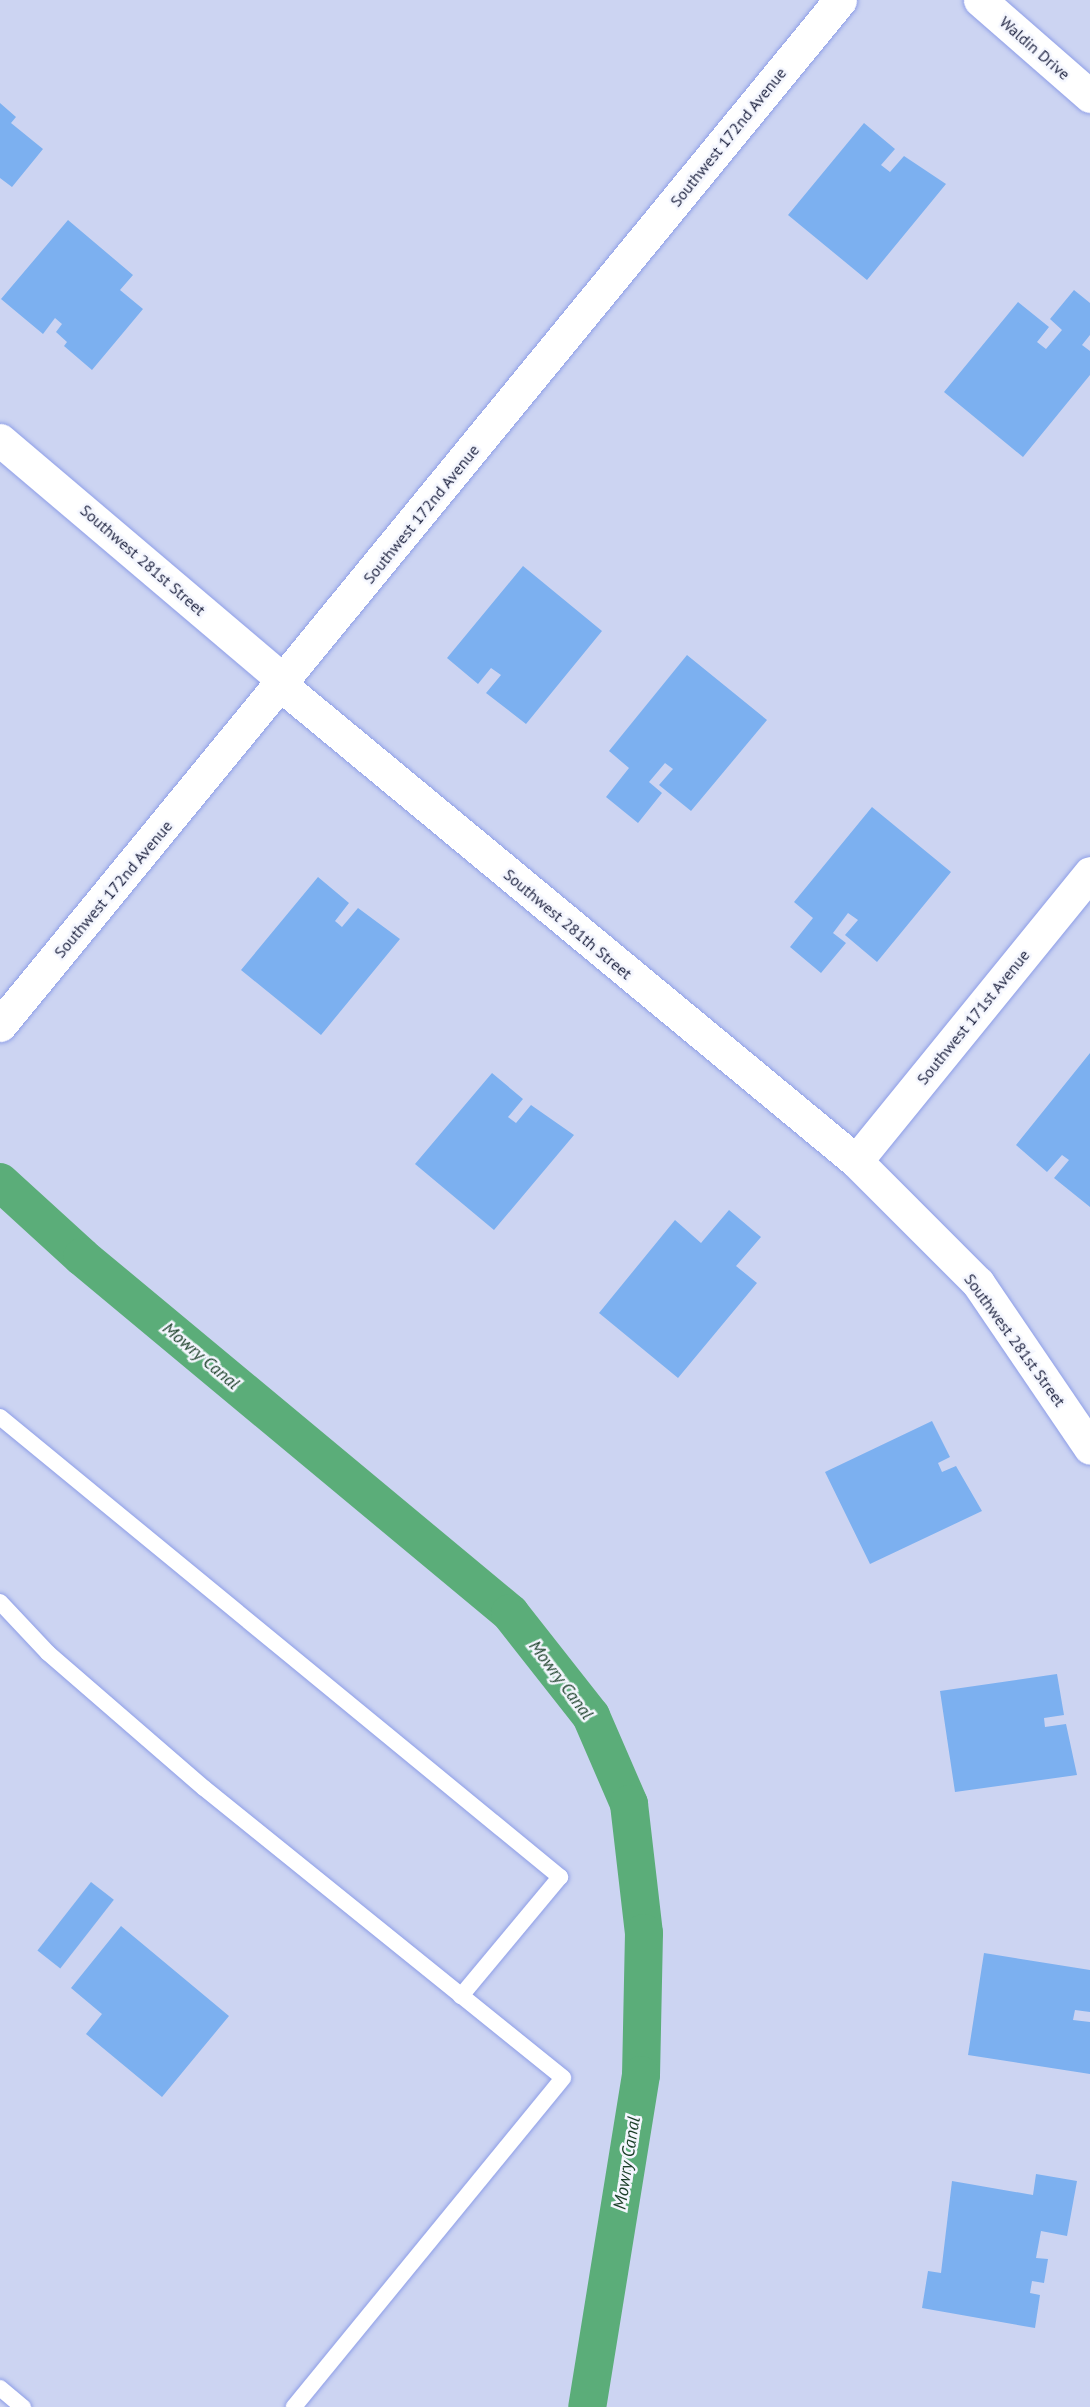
<!DOCTYPE html>
<style>
body{margin:0}
#map{position:relative;width:1090px;height:2407px;overflow:hidden;background:#ccd4f2;font-family:"PT Sans",sans-serif}
div>[style]{position:absolute}
[style*='--x']{left:calc(var(--x)*1px);top:calc(var(--y)*1px);width:calc(var(--w)*1px);rotate:calc(var(--a)*1deg)}
.canal>*{height:38px;margin:-19px;padding:0 19px;transform-origin:19px;border-radius:19px;background:#5bad79}
.building>*{inset:0;background:#7cb0f0;transform-origin:0 0}
.roads{filter:drop-shadow(0 0 2px #8e9ee7) drop-shadow(0 0 2px #8e9ee7)}
.lane>*{height:16px;margin:-8px;padding:0 8px;transform-origin:8px;border-radius:8px;background:#fff}
.street>*{height:33px;margin:-16.5px;padding:0 16.5px;transform-origin:16.5px;border-radius:16.5px;background:#fff}
.secondary>*{height:33px;margin:-16.5px;padding:0 16.5px;transform-origin:16.5px;border-radius:16.5px;background:#fff}
span{translate:-50% -50%;white-space:nowrap;text-align:center;line-height:1.15;-webkit-text-stroke:5px #f4f6fe;paint-order:stroke}
.street-label{font-size:16px;color:#1e2340}
.water-label{font-size:18px;color:#1a3e27;font-style:italic}
</style>
<div id="map">
<div class="canal">
<i style="--x:0;--y:1182;--w:111;--a:42.4"></i>
<i style="--x:82;--y:1257;--w:557;--a:39.75"></i>
<i style="--x:510;--y:1613;--w:131;--a:51.8"></i>
<i style="--x:591;--y:1716;--w:96;--a:66.6"></i>
<i style="--x:629;--y:1804;--w:130;--a:83.4"></i>
<i style="--x:644;--y:1933;--w:142;--a:91.2"></i>
<i style="--x:641;--y:2075;--w:336;--a:99.2"></i>
</div>
<div class="building">
<i style="clip-path:polygon(0 103px,16px 117px,11px 123px,43px 149px,12px 187px,0 178px)"></i>
<i style="clip-path:polygon(864px 123px,895px 149px,881px 165px,890px 172px,904px 156px,946px 184px,867px 280px,788px 215px)"></i>
<i style="clip-path:polygon(68px 220px,133px 275px,120px 290px,143px 309px,92px 370px,64px 346px,67px 342px,56px 332px,62px 324px,55px 318px,43px 334px,1px 299px)"></i>
<i style="clip-path:polygon(1074px 290px,1090px 303px,1090px 335px,1082px 345px,1090px 351px,1090px 375px,1023px 457px,944px 392px,1018px 302px,1049px 327px,1037px 342px,1046px 349px,1062px 330px,1050px 319px)"></i>
<i style="clip-path:polygon(523px 566px,602px 631px,526px 724px,486px 693px,501px 675px,491px 668px,478px 684px,447px 658px)"></i>
<i style="clip-path:polygon(687px 655px,767px 720px,691px 811px,659px 785px,673px 769px,665px 763px,649px 782px,662px 793px,638px 823px,606px 797px,629px 768px,609px 751px)"></i>
<i style="clip-path:polygon(872px 807px,951px 872px,877px 962px,845px 935px,858px 920px,848px 913px,833px 933px,846px 943px,821px 973px,790px 947px,813px 918px,794px 902px)"></i>
<i style="clip-path:polygon(318px 877px,349px 903px,335px 921px,342px 927px,358px 908px,400px 939px,321px 1035px,241px 970px)"></i>
<i style="clip-path:polygon(1090px 1053px,1090px 1207px,1054px 1178px,1069px 1160px,1062px 1155px,1047px 1172px,1016px 1145px)"></i>
<i style="clip-path:polygon(492px 1073px,523px 1099px,508px 1117px,516px 1123px,531px 1105px,574px 1135px,494px 1230px,415px 1164px)"></i>
<i style="clip-path:polygon(729px 1210px,761px 1237px,736px 1266px,757px 1283px,678px 1378px,599px 1313px,675px 1220px,701px 1243px)"></i>
<i style="clip-path:polygon(932px 1421px,950px 1457px,938px 1463px,942px 1472px,956px 1466px,982px 1511px,870px 1564px,825px 1472px)"></i>
<i style="clip-path:polygon(1057px 1674px,1064px 1715px,1044px 1718px,1045px 1727px,1066px 1724px,1077px 1775px,955px 1792px,940px 1691px)"></i>
<i style="left:91px;top:1882px;width:29px;height:87px;rotate:38deg"></i>
<i style="clip-path:polygon(121px 1926px,229px 2016px,162px 2097px,86px 2034px,102px 2014px,71px 1988px)"></i>
<i style="clip-path:polygon(984px 1953px,1090px 1970px,1090px 2012px,1075px 2010px,1073px 2020px,1090px 2022px,1090px 2074px,968px 2055px)"></i>
<i style="clip-path:polygon(1036px 2174px,1077px 2181px,1067px 2236px,1041px 2231px,1036px 2258px,1048px 2259px,1044px 2283px,1032px 2281px,1030px 2293px,1040px 2295px,1035px 2328px,922px 2308px,928px 2271px,941px 2273px,952px 2181px,1033px 2195px)"></i>
</div>
<div class="roads">
<div class="lane">
<i style="--x:0;--y:1417;--w:725;--a:39.4"></i>
<i style="--x:560;--y:1877;--w:155;--a:129.8"></i>
<i style="--x:0;--y:1602;--w:70;--a:46.7"></i>
<i style="--x:48;--y:1653;--w:206;--a:40.9"></i>
<i style="--x:204;--y:1788;--w:461;--a:38.9"></i>
<i style="--x:563;--y:2078;--w:425;--a:129.3"></i>
<i style="--x:0;--y:2388;--w:30;--a:40"></i>
</div>
<div class="street">
<i style="--x:980;--y:0;--w:146;--a:41.1"></i>
<i style="--x:0;--y:440;--w:372;--a:40.3"></i>
<i style="--x:281;--y:685;--w:746;--a:39.62"></i>
<i style="--x:856;--y:1161;--w:173;--a:45"></i>
<i style="--x:978;--y:1283;--w:199;--a:55.8"></i>
<i style="--x:856;--y:1161;--w:371;--a:-50.9"></i>
</div>
<div class="secondary">
<i style="--x:0;--y:1025;--w:1325;--a:-50.66"></i>
</div>
</div>
<div class="street-label">
<span style="left:1035px;top:48px;rotate:41deg">Waldin Drive</span>
<span style="left:728px;top:137px;rotate:-51deg">Southwest 172nd Avenue</span>
<span style="left:421px;top:514px;rotate:-51deg">Southwest 172nd Avenue</span>
<span style="left:143px;top:560px;rotate:41deg">Southwest 281st Street</span>
<span style="left:113px;top:889px;rotate:-50deg">Southwest 172nd Avenue</span>
<span style="left:568px;top:924px;rotate:40deg">Southwest 281th Street</span>
<span style="left:973px;top:1017px;rotate:-51deg">Southwest 171st Avenue</span>
<span style="left:1015px;top:1340px;rotate:54deg">Southwest 281st Street</span>
</div>
<div class="water-label">
<span style="left:201px;top:1356px;rotate:40deg">Mowry Canal</span>
<span style="left:561px;top:1680px;rotate:53deg">Mowry Canal</span>
<span style="left:627px;top:2163px;rotate:-81deg">Mowry Canal</span>
</div>
</div>
